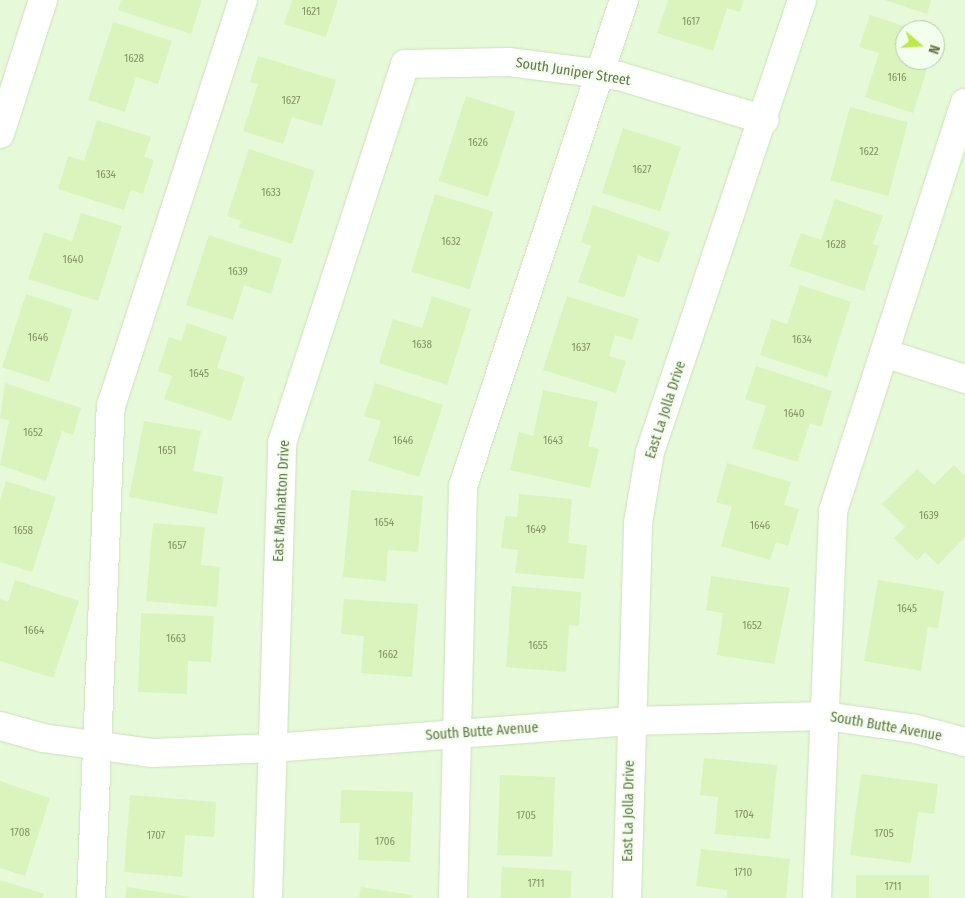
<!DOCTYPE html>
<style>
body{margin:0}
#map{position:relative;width:965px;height:898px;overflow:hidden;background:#edfde5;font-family:"Fira Sans Condensed",sans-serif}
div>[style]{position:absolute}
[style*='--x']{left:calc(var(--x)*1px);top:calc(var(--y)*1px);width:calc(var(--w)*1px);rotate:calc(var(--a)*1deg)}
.residential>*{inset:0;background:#e6fad9}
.building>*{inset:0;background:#dbf3bc;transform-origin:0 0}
.roads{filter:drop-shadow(0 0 1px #cee0bd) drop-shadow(0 0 1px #cee0bd)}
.minor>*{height:28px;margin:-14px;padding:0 14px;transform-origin:14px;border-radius:14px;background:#fff}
span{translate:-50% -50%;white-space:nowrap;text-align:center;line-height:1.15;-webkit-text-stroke:4px #f2ffec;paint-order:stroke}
.number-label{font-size:11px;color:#829566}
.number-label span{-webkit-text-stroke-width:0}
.street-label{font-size:14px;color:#647649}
.north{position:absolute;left:895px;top:20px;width:50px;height:50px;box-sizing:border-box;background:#f2ffec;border:1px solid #b9c8ab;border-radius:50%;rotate:108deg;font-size:14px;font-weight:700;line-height:20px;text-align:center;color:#647649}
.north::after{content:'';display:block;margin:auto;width:18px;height:22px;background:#bee947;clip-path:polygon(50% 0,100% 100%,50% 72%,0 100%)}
</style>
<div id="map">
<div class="residential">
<i style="clip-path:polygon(evenodd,0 0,965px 0,965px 898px,0 898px,0 0,905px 30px,935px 30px,935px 60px,905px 60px,905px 30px)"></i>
</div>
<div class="building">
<i style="clip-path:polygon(121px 0,202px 0,191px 34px,118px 10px)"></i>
<i style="clip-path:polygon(292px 0,338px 0,326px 37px,284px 24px)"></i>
<i style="clip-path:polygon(668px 0,744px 0,740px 12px,727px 8px,713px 51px,657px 33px)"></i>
<i style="clip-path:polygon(885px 0,931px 0,927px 14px)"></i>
<i style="clip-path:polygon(870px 15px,916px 30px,905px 30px,905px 60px,930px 60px,913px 113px,865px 97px,879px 53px,859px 47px)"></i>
<i style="clip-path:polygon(113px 22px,172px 41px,158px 84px,136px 77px,125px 112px,88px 100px)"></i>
<i style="clip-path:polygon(258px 56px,336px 80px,322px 126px,292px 117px,283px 144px,243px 131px,258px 84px,250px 82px)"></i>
<i style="left:466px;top:96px;width:52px;height:89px;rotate:18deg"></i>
<i style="left:850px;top:107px;width:60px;height:76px;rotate:15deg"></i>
<i style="clip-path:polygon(97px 120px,151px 137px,144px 157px,154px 160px,143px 194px,131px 190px,124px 210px,58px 189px,68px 156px,84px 161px)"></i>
<i style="left:623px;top:128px;width:61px;height:68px;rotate:18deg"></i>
<i style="clip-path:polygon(249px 149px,315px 171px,292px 244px,239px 227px,241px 221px,227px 216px)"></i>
<i style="left:435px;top:194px;width:61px;height:81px;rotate:17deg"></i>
<i style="clip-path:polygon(835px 199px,883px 216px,873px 244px,879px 246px,864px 291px,789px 266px,801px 233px,821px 240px)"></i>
<i style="clip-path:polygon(593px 205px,670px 232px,659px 263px,638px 255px,624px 298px,578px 282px,591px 246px,581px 242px)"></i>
<i style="clip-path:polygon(81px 213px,122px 226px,98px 301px,28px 279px,44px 232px,72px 241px)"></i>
<i style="clip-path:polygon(209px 235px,282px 259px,271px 294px,244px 285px,233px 320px,186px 305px)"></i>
<i style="clip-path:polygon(800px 285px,851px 302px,827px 377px,760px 355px,772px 319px,787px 324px)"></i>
<i style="left:26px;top:294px;width:49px;height:77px;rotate:18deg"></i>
<i style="clip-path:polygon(432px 296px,471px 309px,447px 385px,379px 363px,393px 319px,422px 328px)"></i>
<i style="clip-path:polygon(567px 296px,639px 319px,632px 340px,615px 335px,609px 356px,626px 361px,616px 393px,543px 370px)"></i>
<i style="clip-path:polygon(187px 323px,227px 337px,217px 368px,245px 377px,231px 421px,164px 399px,172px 376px,158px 371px,169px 337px,181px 341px)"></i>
<i style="clip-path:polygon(756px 366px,832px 391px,821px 427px,810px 423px,797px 462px,752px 448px,766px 406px,745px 399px)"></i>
<i style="clip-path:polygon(5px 383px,81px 408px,73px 435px,62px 431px,46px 481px,0 465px,9px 421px,0 418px)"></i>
<i style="clip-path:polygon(375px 383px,443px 405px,419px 477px,368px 461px,381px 421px,364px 416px)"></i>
<i style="clip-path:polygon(543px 390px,598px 402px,588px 446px,599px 449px,590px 488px,510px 470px,519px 432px,533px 436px)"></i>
<i style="clip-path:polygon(144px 421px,201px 431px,193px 471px,224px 477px,217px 514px,129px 497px)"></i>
<i style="clip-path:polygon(727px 463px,791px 482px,784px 505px,799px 509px,788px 546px,776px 542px,770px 560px,721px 546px,732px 507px,716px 502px)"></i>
<i style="clip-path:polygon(954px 465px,965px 476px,965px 537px,938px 565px,925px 552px,917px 561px,894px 538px,905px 527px,882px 504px,917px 469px,934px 485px)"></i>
<i style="clip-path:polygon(6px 481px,56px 497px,32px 572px,0 562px,0 500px)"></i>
<i style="clip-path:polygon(351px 490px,423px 496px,418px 552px,388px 550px,386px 581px,343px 577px)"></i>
<i style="clip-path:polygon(519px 494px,572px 499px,568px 543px,587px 545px,584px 579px,515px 573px,518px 550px,501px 548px,505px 516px,517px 517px)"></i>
<i style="clip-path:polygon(153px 523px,205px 527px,201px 565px,220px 567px,217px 607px,146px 601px)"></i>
<i style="clip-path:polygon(711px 576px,790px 588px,774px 664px,717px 655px,723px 613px,706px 610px)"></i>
<i style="clip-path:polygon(15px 580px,79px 601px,53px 678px,0 661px,0 599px,8px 602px)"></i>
<i style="clip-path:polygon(878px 580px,944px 591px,938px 628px,928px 627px,921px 671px,864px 661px)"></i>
<i style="clip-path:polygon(512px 586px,581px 592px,579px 626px,569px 625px,566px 672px,506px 667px)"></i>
<i style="clip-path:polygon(344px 599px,418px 604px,412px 677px,361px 673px,364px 636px,341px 634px)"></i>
<i style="clip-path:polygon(141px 613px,214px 616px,211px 662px,188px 661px,187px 694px,138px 692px)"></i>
<i style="clip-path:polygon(704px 758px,777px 765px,770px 839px,715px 834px,718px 797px,700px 795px)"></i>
<i style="clip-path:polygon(861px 774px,938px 784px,934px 814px,918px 812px,911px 863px,850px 855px)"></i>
<i style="left:500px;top:775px;width:55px;height:80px;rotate:2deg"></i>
<i style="clip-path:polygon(0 781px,50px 798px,25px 876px,0 868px)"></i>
<i style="clip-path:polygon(341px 790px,413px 792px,410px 862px,358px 860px,360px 823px,340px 823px)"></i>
<i style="clip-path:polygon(130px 795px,216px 802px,214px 837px,185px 835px,182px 877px,124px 872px)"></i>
<i style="clip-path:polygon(701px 849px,790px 859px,786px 898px,727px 898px,727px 890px,696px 886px)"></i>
<i style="left:502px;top:867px;width:70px;height:31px;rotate:3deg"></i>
<i style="left:856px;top:875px;width:73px;height:23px"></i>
<i style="clip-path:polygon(0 880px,44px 894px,43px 898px,0 898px)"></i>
<i style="clip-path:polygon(127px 887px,191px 897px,191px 898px,125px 898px)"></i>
<i style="clip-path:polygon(361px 887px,412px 895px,412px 898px,359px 898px)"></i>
</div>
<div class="roads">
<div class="minor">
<i style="--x:0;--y:134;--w:141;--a:-72.2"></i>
<i style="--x:884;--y:353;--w:85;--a:17.8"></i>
<i style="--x:0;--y:726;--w:45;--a:15.6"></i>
<i style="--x:43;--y:738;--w:111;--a:7.8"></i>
<i style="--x:153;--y:753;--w:119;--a:-2.4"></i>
<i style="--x:272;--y:748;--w:359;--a:-4.3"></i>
<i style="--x:630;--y:721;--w:195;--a:-1.5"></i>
<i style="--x:825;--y:716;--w:92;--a:8.1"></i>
<i style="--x:916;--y:729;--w:51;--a:14.9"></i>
<i style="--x:91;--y:898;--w:492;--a:-87.7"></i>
<i style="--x:111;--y:406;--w:427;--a:-72"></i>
<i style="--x:268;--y:898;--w:455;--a:-88.2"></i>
<i style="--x:282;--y:443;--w:398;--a:-72"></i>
<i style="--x:405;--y:64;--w:104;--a:-1.1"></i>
<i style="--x:509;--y:62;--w:111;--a:7.3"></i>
<i style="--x:619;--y:76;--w:152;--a:16.8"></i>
<i style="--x:453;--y:898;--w:412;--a:-88.6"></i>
<i style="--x:463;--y:486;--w:512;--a:-71.67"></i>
<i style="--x:627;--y:898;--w:375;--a:-88.3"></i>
<i style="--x:638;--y:523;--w:72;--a:-80.4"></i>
<i style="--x:650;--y:452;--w:477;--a:-71.4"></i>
<i style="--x:817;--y:898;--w:387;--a:-87.6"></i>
<i style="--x:833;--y:511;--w:429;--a:-72.1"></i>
</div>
</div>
<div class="number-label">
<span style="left:311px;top:12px">1621</span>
<span style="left:691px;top:22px">1617</span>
<span style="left:134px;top:59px">1628</span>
<span style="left:897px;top:78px">1616</span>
<span style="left:291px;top:101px">1627</span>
<span style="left:478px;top:143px">1626</span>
<span style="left:869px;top:152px">1622</span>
<span style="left:642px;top:170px">1627</span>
<span style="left:106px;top:175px">1634</span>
<span style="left:271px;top:193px">1633</span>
<span style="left:451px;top:242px">1632</span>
<span style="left:836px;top:245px">1628</span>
<span style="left:73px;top:260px">1640</span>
<span style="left:238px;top:272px">1639</span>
<span style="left:38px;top:338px">1646</span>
<span style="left:802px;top:340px">1634</span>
<span style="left:422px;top:345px">1638</span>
<span style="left:581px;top:348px">1637</span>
<span style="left:199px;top:374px">1645</span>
<span style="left:794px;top:414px">1640</span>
<span style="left:33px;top:433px">1652</span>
<span style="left:403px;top:441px">1646</span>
<span style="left:553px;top:441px">1643</span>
<span style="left:167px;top:451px">1651</span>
<span style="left:929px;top:516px">1639</span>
<span style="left:384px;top:523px">1654</span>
<span style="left:760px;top:526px">1646</span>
<span style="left:536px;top:530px">1649</span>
<span style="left:23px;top:531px">1658</span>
<span style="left:177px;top:546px">1657</span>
<span style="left:907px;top:609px">1645</span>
<span style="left:752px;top:626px">1652</span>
<span style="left:34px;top:631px">1664</span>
<span style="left:176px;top:639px">1663</span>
<span style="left:538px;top:646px">1655</span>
<span style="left:388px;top:655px">1662</span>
<span style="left:744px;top:815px">1704</span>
<span style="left:526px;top:816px">1705</span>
<span style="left:20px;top:833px">1708</span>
<span style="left:884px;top:834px">1705</span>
<span style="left:156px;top:836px">1707</span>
<span style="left:385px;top:842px">1706</span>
<span style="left:743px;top:873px">1710</span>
<span style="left:536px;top:884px">1711</span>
<span style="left:893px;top:887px">1711</span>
</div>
<div class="street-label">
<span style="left:573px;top:72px;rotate:9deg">South Juniper Street</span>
<span style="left:666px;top:410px;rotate:-72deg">East La Jolla Drive</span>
<span style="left:282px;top:501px;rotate:-87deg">East Manhatton Drive</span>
<span style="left:886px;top:727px;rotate:10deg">South Butte Avenue</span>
<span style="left:482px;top:732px;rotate:-4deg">South Butte Avenue</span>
<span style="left:629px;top:811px;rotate:-89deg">East La Jolla Drive</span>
</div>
<div class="north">N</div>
</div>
